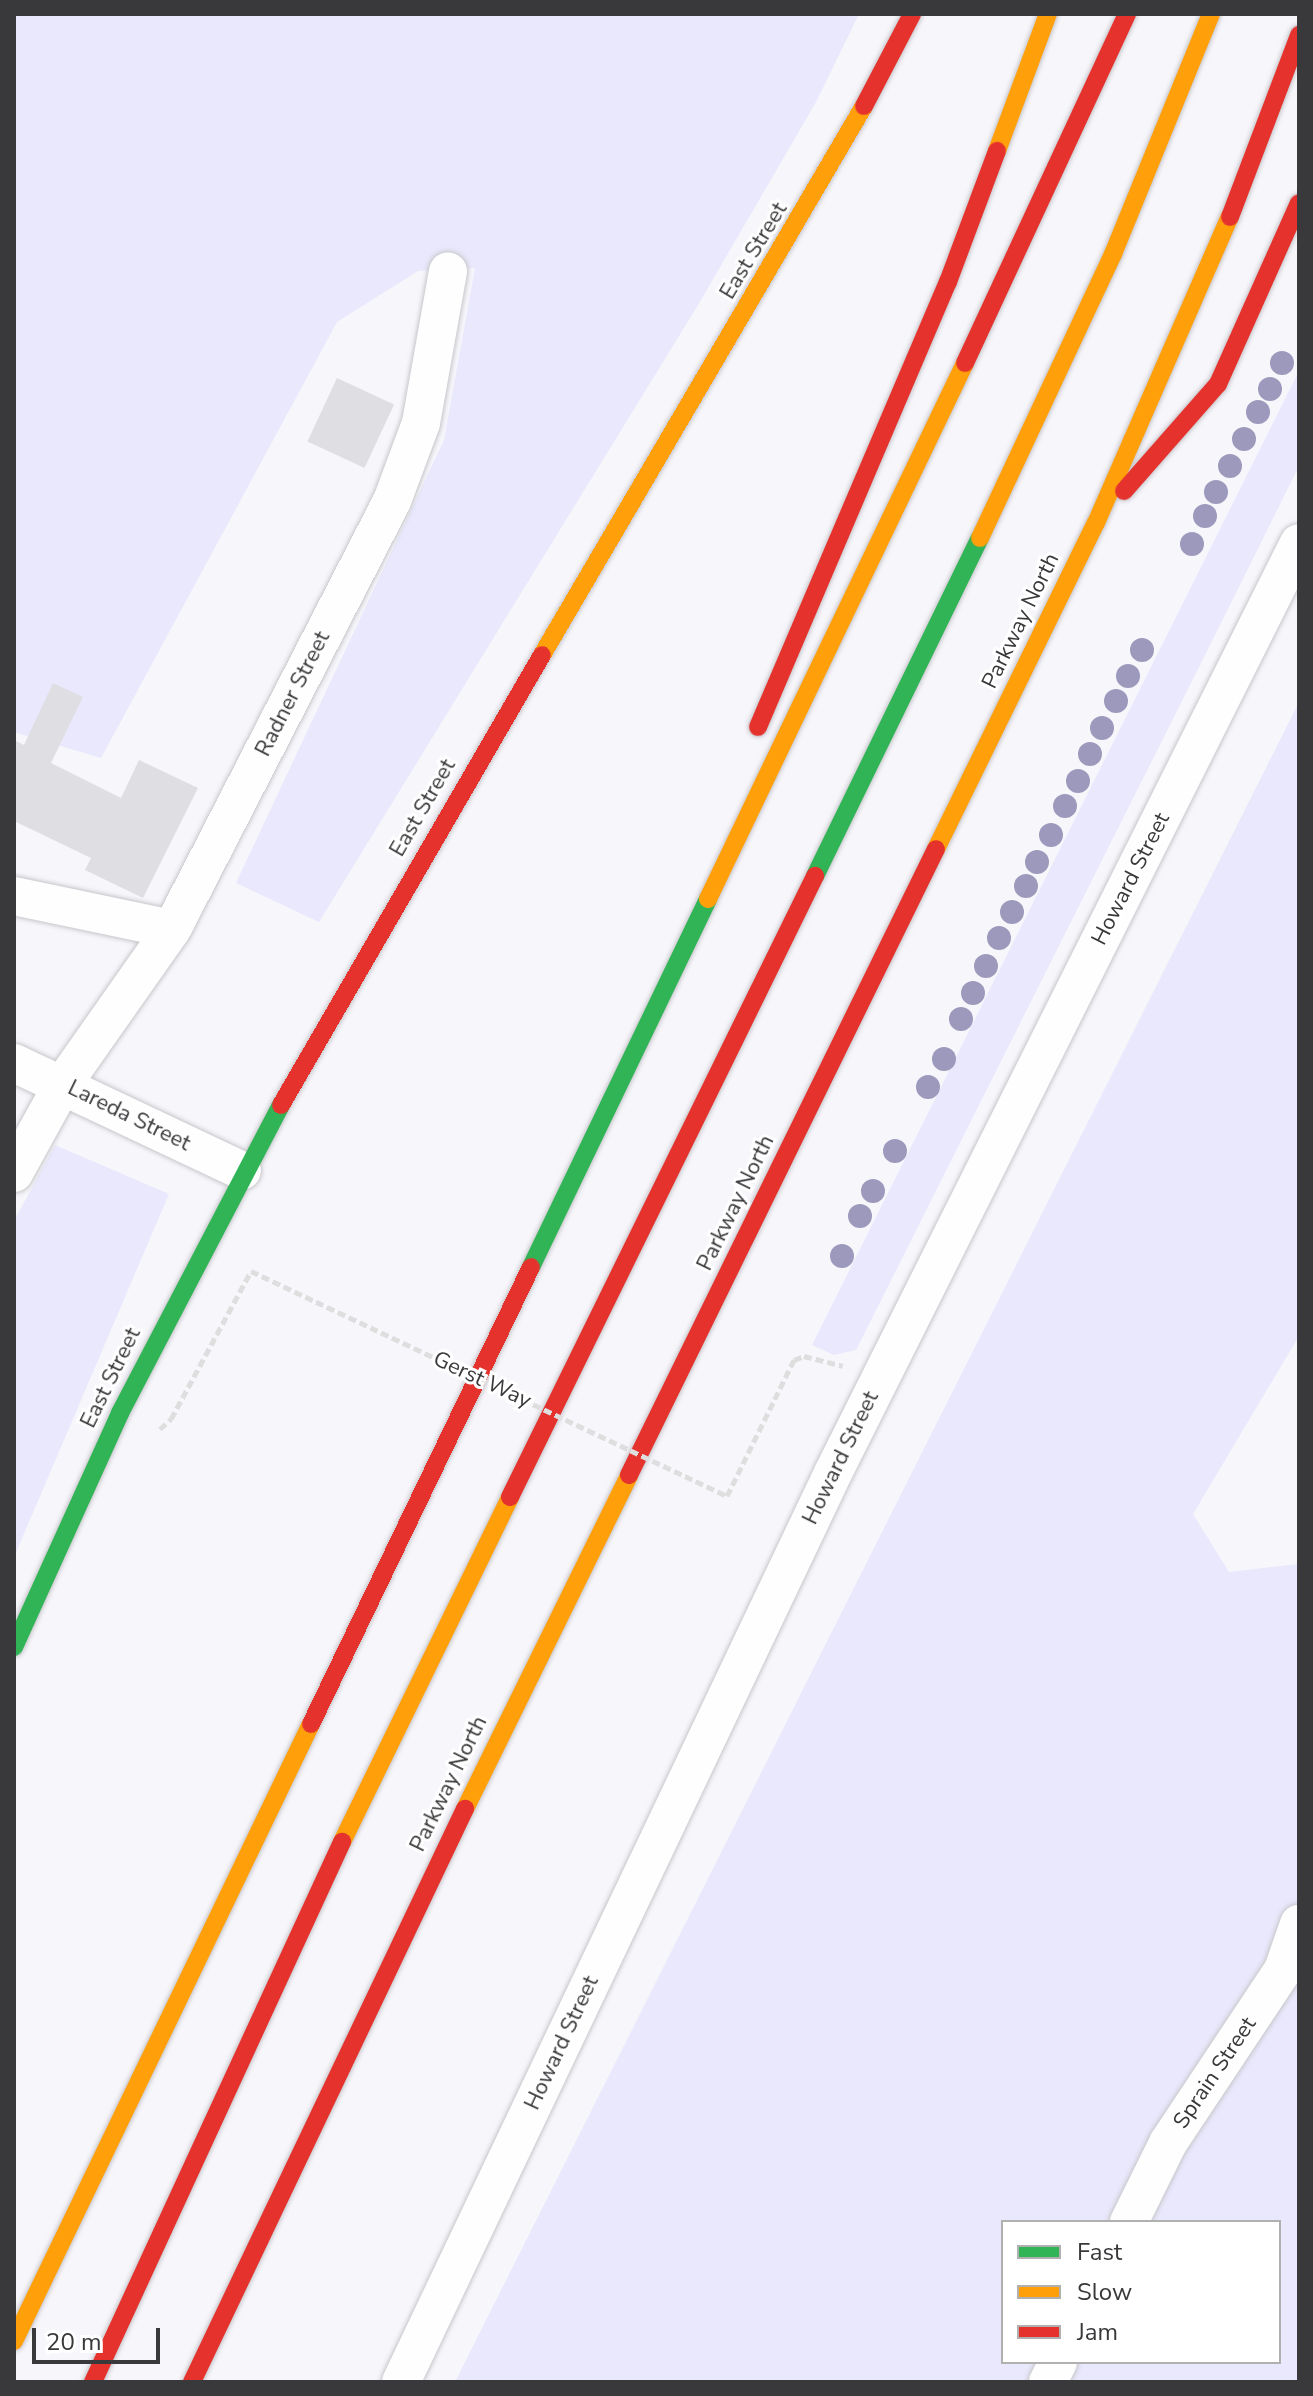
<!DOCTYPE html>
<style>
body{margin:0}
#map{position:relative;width:1313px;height:2396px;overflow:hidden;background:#f6f6fb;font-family:"Nunito Sans",sans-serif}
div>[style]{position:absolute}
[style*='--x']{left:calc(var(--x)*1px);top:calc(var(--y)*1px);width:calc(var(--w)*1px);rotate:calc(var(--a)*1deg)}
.green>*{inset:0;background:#e9e8fc}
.building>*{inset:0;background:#dfdfe3;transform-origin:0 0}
.path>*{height:5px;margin-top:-2.5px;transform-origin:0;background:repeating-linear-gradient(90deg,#dededf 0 8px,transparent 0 12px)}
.roads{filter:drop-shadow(0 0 2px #c7c7cb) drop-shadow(0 0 2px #c7c7cb)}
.street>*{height:38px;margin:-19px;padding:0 19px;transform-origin:19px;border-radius:19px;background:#fefefe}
.fast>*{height:18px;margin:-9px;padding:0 9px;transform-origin:9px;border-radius:9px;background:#30b455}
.slow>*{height:18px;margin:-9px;padding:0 9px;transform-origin:9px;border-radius:9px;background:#ff9f0a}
.jam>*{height:18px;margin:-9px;padding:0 9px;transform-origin:9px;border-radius:9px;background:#e5322d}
.path-bridge>*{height:5px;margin-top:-2.5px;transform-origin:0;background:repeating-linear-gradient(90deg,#dededf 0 8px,transparent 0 12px)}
.trees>*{width:24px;height:24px;margin:-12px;border-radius:50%;background:#9c99bc}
span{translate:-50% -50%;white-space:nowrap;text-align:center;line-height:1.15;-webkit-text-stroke:6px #fff;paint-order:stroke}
.street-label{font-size:22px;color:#39393c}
.frame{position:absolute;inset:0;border:16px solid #39393c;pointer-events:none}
.legend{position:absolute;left:1001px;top:2220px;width:280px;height:144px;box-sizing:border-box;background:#fff;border:2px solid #b0b0b1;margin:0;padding:10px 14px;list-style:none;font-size:24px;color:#39393c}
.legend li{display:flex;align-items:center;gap:16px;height:40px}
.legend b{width:40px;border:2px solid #b0b0b1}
.scale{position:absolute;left:32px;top:2328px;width:128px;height:36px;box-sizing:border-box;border:4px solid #39393c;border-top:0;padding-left:10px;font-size:24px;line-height:28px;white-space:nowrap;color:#39393c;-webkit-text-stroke:6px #fff;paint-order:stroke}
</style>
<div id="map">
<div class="green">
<i style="clip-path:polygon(14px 14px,859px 14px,816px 102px,698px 305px,319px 922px,236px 883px,444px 440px,475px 268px,418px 271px,337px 322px,101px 758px,14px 732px)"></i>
<i style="clip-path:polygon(1299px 371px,1299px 466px,1206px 653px,856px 1350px,834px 1355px,812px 1345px)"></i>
<i style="clip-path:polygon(evenodd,1299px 702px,1299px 1336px,1193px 1514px,1229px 1572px,1299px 1564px,1299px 2382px,455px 2382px,1299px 702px,1003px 2222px,1279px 2222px,1279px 2362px,1003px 2362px,1003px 2222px)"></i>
<i style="clip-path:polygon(55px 1145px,169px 1194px,14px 1557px,14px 1221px)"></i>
</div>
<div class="building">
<i style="left:337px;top:378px;width:63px;height:70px;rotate:25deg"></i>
<i style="clip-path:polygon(53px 683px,83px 697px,51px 763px,121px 798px,139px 760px,198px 788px,143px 898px,85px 870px,91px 858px,14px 821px,14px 740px,24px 745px)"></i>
</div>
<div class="path">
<i style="--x:794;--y:1360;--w:11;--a:-22"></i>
<i style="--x:804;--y:1356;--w:40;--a:14.4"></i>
<i style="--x:160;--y:1429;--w:15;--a:-42"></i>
</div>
<div class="roads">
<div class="street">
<i style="--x:14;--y:896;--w:161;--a:11.8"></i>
<i style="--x:14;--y:1063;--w:252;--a:25.3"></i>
<i style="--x:14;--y:1173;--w:102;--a:-61.2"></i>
<i style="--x:63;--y:1084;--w:189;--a:-54.9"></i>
<i style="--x:172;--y:929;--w:481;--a:-62.8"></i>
<i style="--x:392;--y:501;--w:83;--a:-69.6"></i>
<i style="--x:421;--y:423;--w:154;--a:-79.9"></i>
<i style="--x:1129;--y:2222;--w:88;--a:-63.7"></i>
<i style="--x:1168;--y:2143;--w:208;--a:-56.4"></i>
<i style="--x:1283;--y:1970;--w:49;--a:-70.8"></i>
<i style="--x:401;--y:2382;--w:1006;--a:-64.58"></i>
<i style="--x:833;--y:1473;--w:1040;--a:-63.39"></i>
<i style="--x:1048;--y:2382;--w:22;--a:-63"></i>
</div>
<div class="fast">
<i style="--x:815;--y:876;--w:376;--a:-64"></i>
<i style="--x:531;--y:1267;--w:408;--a:-64.3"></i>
<i style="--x:14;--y:1647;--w:257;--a:-65.6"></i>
<i style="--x:120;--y:1413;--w:348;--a:-62.4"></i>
</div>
<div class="slow">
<i style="--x:997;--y:151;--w:146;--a:-69.6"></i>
<i style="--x:980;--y:538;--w:314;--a:-64.9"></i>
<i style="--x:1113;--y:254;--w:259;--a:-67.8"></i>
<i style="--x:542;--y:655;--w:636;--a:-59.61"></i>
<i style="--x:936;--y:849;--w:363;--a:-63.9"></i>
<i style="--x:1096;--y:523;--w:334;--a:-66.4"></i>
<i style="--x:708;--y:899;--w:594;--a:-64.38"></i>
<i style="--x:465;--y:1809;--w:372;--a:-63.8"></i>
<i style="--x:342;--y:1842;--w:384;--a:-64"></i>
<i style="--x:14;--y:2341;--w:685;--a:-64.3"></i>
</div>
<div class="jam">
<i style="--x:864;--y:106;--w:104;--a:-62.4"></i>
<i style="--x:1230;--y:217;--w:195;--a:-69.2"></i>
<i style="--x:965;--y:363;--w:385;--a:-65.1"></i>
<i style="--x:1124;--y:491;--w:142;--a:-48.7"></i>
<i style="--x:1218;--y:384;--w:198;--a:-65.9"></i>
<i style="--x:758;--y:727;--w:484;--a:-66.9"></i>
<i style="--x:948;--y:282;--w:140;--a:-69.5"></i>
<i style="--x:281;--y:1105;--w:520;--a:-59.89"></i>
<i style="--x:629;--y:1475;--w:697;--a:-63.88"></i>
<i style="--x:510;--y:1497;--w:692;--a:-63.84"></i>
<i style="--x:311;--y:1724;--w:507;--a:-64.29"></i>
<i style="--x:93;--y:2382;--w:595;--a:-65.25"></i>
<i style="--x:192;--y:2382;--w:635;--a:-64.53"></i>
</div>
</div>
<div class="path-bridge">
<i style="--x:171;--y:1419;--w:168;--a:-61.6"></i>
<i style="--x:251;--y:1271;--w:526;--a:25.3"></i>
<i style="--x:727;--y:1496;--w:152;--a:-63.8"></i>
</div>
<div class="trees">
<i style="left:1282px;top:363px"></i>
<i style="left:1270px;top:389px"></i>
<i style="left:1258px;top:412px"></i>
<i style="left:1244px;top:439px"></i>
<i style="left:1230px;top:466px"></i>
<i style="left:1216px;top:492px"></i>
<i style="left:1205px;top:516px"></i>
<i style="left:1192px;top:544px"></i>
<i style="left:1142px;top:650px"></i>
<i style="left:1128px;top:676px"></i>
<i style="left:1116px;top:701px"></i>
<i style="left:1102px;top:728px"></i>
<i style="left:1090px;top:754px"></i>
<i style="left:1078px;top:781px"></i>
<i style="left:1065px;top:806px"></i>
<i style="left:1051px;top:835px"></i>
<i style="left:1037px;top:862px"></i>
<i style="left:1026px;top:886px"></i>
<i style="left:1012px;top:912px"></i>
<i style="left:999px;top:938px"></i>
<i style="left:986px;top:966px"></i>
<i style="left:973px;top:993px"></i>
<i style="left:961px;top:1019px"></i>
<i style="left:944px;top:1059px"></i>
<i style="left:928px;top:1087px"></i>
<i style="left:895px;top:1151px"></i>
<i style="left:873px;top:1191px"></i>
<i style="left:860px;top:1216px"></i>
<i style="left:842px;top:1256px"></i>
</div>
<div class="street-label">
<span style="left:754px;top:251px;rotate:-59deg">East Street</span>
<span style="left:1021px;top:621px;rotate:-64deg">Parkway North</span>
<span style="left:293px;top:694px;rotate:-63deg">Radner Street</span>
<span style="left:423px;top:808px;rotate:-60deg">East Street</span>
<span style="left:1131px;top:879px;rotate:-63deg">Howard Street</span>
<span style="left:129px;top:1116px;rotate:26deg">Lareda Street</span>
<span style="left:736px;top:1203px;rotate:-64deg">Parkway North</span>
<span style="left:111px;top:1378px;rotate:-64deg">East Street</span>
<span style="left:482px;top:1380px;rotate:25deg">Gerst Way</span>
<span style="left:841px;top:1458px;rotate:-64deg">Howard Street</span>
<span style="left:449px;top:1784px;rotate:-64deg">Parkway North</span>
<span style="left:562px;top:2043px;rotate:-65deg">Howard Street</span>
<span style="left:1215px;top:2073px;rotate:-56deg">Sprain Street</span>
</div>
<div class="frame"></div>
<ul class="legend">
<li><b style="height:10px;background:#30b455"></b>Fast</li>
<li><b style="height:10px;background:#ff9f0a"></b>Slow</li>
<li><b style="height:10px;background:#e5322d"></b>Jam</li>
</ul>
<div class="scale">20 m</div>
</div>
